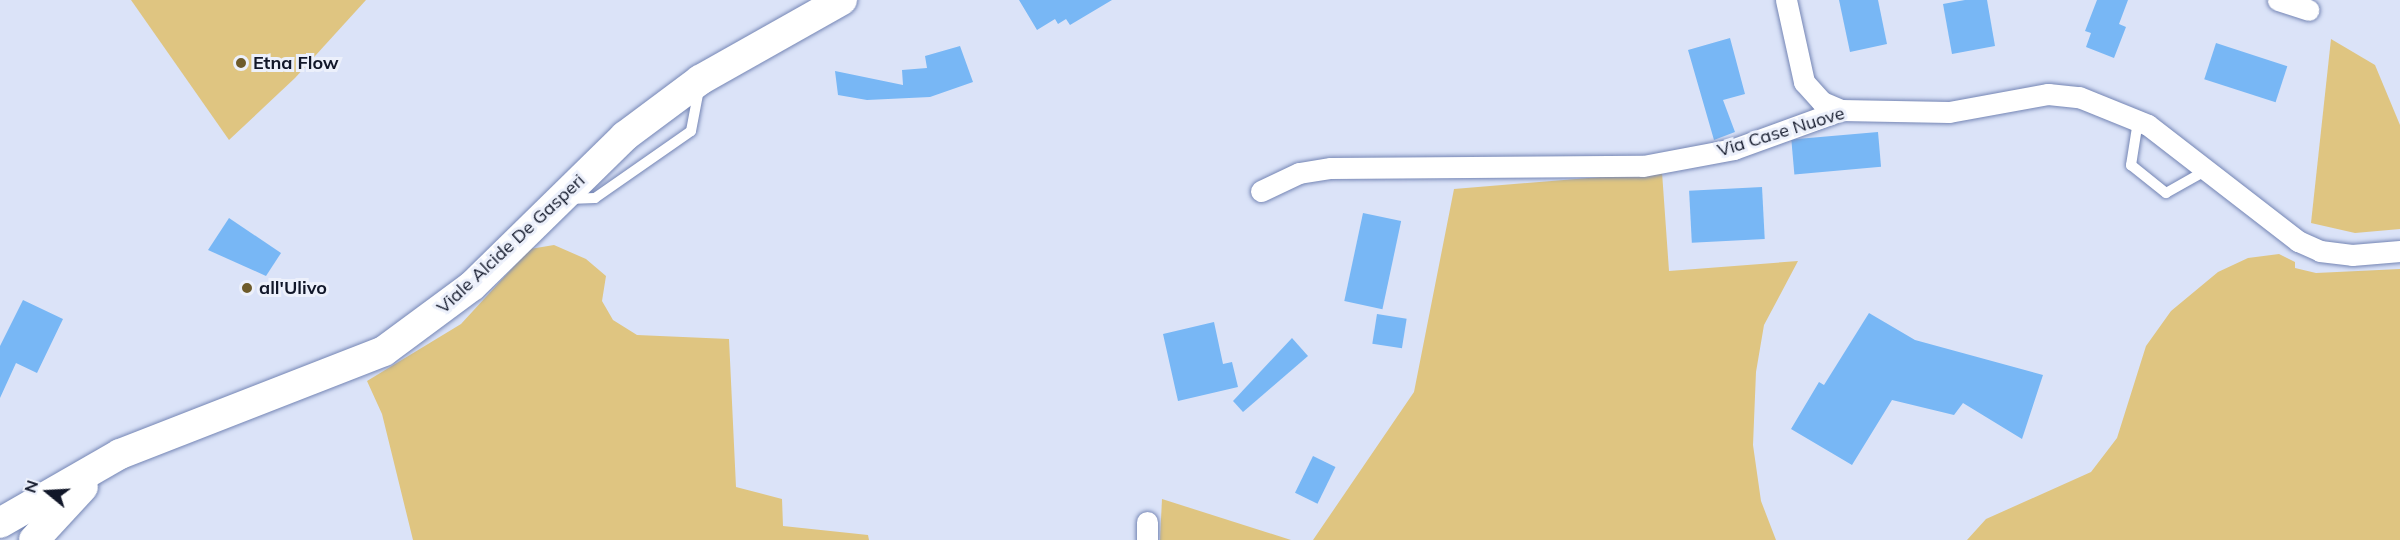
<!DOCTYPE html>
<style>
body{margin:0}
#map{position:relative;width:2400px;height:540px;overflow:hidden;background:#dbe3f8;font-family:Mulish,sans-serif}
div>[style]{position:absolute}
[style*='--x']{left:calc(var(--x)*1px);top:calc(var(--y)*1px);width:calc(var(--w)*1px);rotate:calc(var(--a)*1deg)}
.green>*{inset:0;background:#dfc581}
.building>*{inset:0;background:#78b7f5;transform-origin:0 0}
.roads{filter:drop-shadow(0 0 2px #7485b4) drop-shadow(0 0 2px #7485b4)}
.lane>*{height:10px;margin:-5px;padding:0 5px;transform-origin:5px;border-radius:5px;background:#fff}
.street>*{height:21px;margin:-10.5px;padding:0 10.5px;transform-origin:10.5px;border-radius:10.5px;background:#fff}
.secondary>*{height:30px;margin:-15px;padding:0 15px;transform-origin:15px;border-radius:15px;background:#fff}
.dots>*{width:16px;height:16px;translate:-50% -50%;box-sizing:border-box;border:3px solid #ecf0fb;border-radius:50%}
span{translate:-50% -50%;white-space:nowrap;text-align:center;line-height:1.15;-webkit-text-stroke:6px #ecf0fb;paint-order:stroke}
.poi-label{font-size:18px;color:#111729;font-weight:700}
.left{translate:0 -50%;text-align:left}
.street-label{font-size:18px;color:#111729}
.north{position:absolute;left:18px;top:462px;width:60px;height:60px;-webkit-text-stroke:4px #ecf0fb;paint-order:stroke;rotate:288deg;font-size:16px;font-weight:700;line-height:24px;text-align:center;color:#111729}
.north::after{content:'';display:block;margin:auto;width:21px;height:27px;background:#111729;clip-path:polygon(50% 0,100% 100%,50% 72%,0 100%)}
</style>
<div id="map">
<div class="green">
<i style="clip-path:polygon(131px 0,366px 0,295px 78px,229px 140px)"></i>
<i style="clip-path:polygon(2331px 39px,2375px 65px,2400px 125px,2400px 229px,2355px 233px,2311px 223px)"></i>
<i style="clip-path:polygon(1662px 172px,1669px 271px,1798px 261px,1764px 325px,1756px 372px,1753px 445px,1761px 501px,1776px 540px,1313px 540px,1414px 392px,1454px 189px)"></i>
<i style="clip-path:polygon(554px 245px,586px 259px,606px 276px,602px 301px,613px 320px,637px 335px,729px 339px,736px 487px,782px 499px,783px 526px,868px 535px,869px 540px,413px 540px,382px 414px,367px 381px,461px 324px,530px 249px)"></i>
<i style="clip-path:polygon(2279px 254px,2295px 262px,2295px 268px,2316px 273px,2400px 269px,2400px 540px,1967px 540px,1986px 519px,2091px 472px,2117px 438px,2146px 346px,2171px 311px,2218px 272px,2248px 258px)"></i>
<i style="clip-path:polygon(1162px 499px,1291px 540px,1160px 540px)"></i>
</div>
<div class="building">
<i style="clip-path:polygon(1019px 0,1112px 0,1070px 25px,1066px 19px,1058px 24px,1055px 19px,1037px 30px)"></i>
<i style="clip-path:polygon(1839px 0,1878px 0,1887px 44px,1850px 52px)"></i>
<i style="clip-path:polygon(1965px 0,1987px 0,1995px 46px,1952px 54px,1943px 4px)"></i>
<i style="clip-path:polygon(2097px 0,2128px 0,2119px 24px,2126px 27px,2114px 58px,2086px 47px,2091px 33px,2085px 31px)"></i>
<i style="clip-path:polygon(1730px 38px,1745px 94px,1723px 100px,1735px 132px,1714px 140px,1688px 50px)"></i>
<i style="left:2216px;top:43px;width:75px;height:38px;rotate:18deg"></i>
<i style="clip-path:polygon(960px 46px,973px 82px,930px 97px,867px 100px,838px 95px,835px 71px,903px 85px,902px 70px,927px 68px,925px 56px)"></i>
<i style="left:1878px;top:132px;width:35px;height:87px;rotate:85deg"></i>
<i style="left:1762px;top:187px;width:52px;height:73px;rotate:87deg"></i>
<i style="left:1363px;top:213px;width:39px;height:90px;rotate:12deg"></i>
<i style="clip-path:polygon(229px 218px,281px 253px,266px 276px,208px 250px)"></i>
<i style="clip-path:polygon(23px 300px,63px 319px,37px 373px,16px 363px,0 398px,0 346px)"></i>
<i style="clip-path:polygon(1869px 313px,1915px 340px,2043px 375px,2022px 439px,1963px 403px,1954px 415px,1892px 400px,1852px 465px,1791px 429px,1819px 382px,1824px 385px)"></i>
<i style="left:1377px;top:314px;width:30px;height:30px;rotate:9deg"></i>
<i style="clip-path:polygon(1214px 322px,1223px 364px,1232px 362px,1238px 387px,1178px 401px,1163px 334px)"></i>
<i style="clip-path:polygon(1292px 338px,1308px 356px,1243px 412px,1233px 401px)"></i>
<i style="left:1313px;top:456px;width:25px;height:41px;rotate:26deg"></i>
</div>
<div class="roads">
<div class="lane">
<i style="--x:2138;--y:121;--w:45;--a:99"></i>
<i style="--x:2131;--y:165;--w:45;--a:38.7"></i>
<i style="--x:2166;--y:193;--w:45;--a:-29.4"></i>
<i style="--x:569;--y:199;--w:26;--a:-2"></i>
<i style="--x:595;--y:198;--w:117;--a:-34.9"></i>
<i style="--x:691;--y:131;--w:43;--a:-79.2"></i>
</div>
<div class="street">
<i style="--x:1786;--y:0;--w:84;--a:77.6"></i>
<i style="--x:1804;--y:82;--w:27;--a:48"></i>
<i style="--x:1822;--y:102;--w:21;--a:23"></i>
<i style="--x:2278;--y:0;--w:32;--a:18"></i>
<i style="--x:1261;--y:191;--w:42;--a:-25.3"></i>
<i style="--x:1299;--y:173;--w:32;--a:-9"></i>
<i style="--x:1331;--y:168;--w:312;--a:-0.4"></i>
<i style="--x:1643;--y:166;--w:93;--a:-10.6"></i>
<i style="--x:1734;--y:149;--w:114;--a:-20"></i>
<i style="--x:1841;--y:110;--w:108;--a:1.1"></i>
<i style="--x:1949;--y:112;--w:101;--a:-10.3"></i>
<i style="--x:2048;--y:94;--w:31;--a:6"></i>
<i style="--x:2079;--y:97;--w:74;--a:22.1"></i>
<i style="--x:2148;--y:125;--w:190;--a:37.7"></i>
<i style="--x:2298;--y:241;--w:24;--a:24"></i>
<i style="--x:2320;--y:251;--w:32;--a:7"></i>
<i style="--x:2352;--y:255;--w:48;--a:-4.8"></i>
<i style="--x:1147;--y:540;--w:18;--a:-90"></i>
</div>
<div class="secondary">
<i style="--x:0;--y:523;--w:138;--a:-29.9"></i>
<i style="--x:120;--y:454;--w:283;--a:-21.3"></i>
<i style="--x:384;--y:351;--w:109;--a:-36.5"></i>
<i style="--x:472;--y:286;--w:214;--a:-44.4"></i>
<i style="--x:625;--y:136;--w:94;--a:-36.7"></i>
<i style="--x:700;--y:80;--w:163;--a:-29.4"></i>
<i style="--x:34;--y:540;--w:72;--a:-47.2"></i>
</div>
</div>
<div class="dots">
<i style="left:241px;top:63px;background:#6e5b2a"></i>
<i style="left:247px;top:288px;background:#6e5b2a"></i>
</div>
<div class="poi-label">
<span class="left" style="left:253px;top:63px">Etna Flow</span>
<span class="left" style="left:259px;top:288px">all'Ulivo</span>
</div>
<div class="street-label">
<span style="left:1781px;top:132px;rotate:-17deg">Via Case Nuove</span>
<span style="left:511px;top:244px;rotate:-43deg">Viale Alcide De Gasperi</span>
</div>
<div class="north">N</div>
</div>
